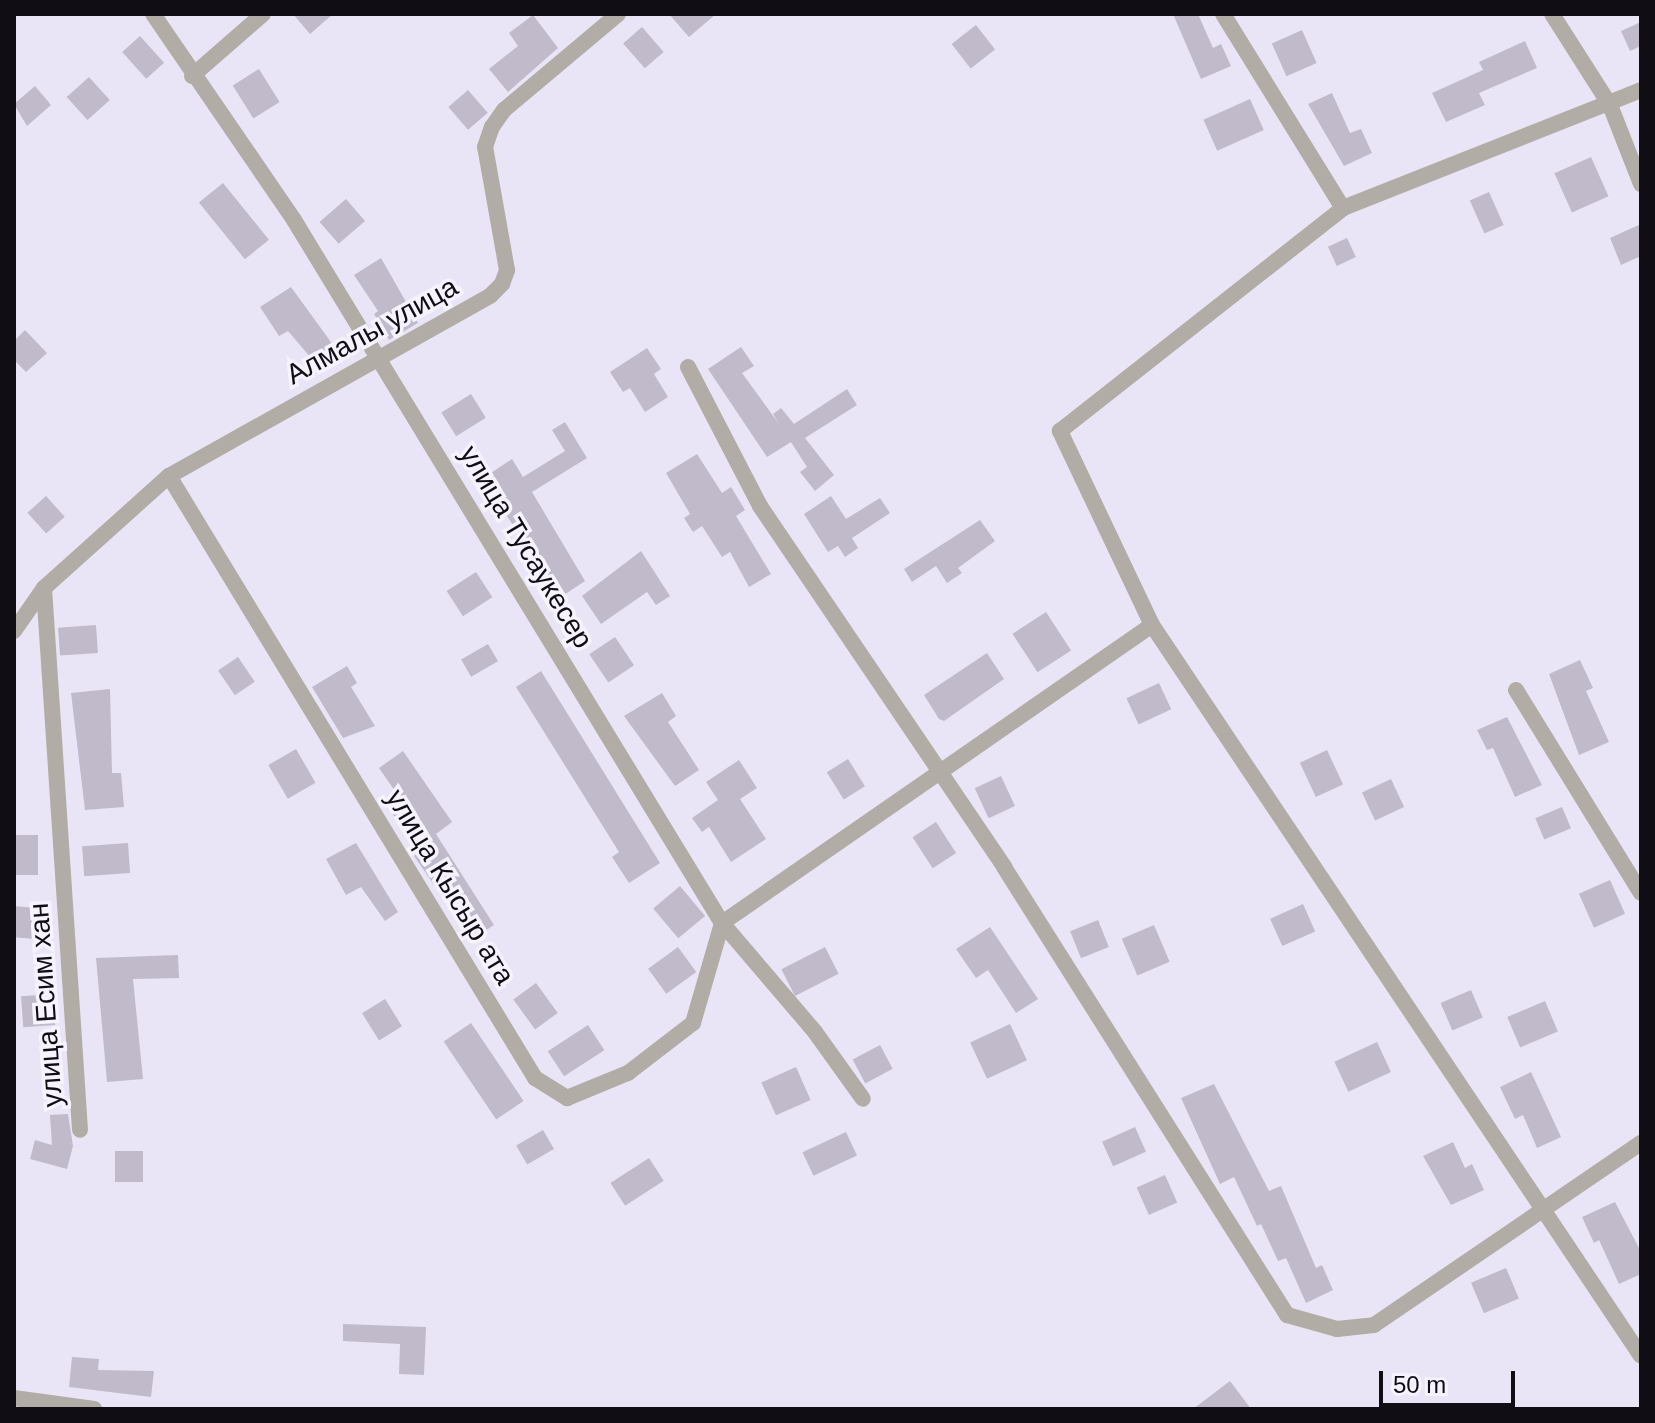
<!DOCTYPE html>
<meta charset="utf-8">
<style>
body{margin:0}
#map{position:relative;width:1655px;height:1423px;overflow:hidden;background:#eae5f6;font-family:Arial,sans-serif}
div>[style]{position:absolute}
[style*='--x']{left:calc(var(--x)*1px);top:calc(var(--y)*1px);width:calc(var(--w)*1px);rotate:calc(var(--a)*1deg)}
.building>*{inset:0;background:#c0bacb;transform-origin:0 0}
.street>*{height:16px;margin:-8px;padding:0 8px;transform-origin:8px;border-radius:8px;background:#b1ada6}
span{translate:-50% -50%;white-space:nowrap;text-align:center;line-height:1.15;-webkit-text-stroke:7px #f6f3fe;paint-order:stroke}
.street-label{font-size:28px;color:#100e14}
.frame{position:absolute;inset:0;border:16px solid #100e14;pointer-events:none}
.scale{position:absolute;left:1379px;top:1371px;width:136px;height:36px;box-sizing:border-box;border:4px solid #100e14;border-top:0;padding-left:10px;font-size:24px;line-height:28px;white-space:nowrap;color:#100e14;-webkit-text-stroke:6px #f6f3fe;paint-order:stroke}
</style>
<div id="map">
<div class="building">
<i style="clip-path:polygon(293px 14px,333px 14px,310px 34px)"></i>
<i style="clip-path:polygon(669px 14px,716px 14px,689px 37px)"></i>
<i style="clip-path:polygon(1173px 14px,1198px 14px,1213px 48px,1221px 44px,1231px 66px,1201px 79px)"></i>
<i style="clip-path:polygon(533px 15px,558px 48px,508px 92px,489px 69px,518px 46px,509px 33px)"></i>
<i style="clip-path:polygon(1641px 22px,1641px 46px,1630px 51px,1621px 31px)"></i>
<i style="left:976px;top:25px;width:31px;height:31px;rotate:52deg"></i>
<i style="left:642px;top:27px;width:33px;height:25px;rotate:49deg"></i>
<i style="left:1302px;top:30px;width:36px;height:33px;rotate:66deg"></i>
<i style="left:140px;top:36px;width:36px;height:24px;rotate:48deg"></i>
<i style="clip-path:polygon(1525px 41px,1537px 68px,1479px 93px,1485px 105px,1446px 122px,1432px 93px,1483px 70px,1479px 62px)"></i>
<i style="left:259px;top:69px;width:39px;height:31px;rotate:58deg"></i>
<i style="left:89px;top:77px;width:31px;height:30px;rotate:48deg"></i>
<i style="clip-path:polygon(35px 86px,51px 105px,27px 126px,14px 104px)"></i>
<i style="left:468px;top:90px;width:30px;height:26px;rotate:49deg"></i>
<i style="clip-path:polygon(1332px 93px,1350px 133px,1361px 129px,1372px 153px,1344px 166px,1308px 104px)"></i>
<i style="left:1250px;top:99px;width:34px;height:51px;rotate:66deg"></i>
<i style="left:1591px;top:157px;width:43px;height:40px;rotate:66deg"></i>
<i style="left:223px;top:183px;width:73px;height:31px;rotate:51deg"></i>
<i style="left:1489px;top:192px;width:36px;height:21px;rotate:66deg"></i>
<i style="left:346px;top:199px;width:29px;height:35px;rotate:49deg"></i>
<i style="clip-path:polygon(1641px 224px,1641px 256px,1621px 265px,1610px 238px)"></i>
<i style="left:1347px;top:238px;width:21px;height:21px;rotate:65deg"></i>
<i style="clip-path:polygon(381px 258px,418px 323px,389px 340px,374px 314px,378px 311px,354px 275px)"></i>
<i style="clip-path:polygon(291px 287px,336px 349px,317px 365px,288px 331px,279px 336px,260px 307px)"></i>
<i style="clip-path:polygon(25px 330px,47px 353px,26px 372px,14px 360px,14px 341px)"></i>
<i style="clip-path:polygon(741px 347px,754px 366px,742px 373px,779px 424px,773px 414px,781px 408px,794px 424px,847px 389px,857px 405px,805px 438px,834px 475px,815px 491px,800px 472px,807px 467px,791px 442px,767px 457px,708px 369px)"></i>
<i style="clip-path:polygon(647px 348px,661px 369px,654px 374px,668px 397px,645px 412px,630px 388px,623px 392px,610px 372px)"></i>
<i style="left:471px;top:394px;width:28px;height:35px;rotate:58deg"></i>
<i style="clip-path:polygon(565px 422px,587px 458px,532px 492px,585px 581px,561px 597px,482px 479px,512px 459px,523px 477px,565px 451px,552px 430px)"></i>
<i style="clip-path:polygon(697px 454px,722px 493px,731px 487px,745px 510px,736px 516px,771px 574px,749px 587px,730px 552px,722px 557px,702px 526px,693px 532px,684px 518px,690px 514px,666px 473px)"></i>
<i style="left:46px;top:496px;width:28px;height:25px;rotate:48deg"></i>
<i style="clip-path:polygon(831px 496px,846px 519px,880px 498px,890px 513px,852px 538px,858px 548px,845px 557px,838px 546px,828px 552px,804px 514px)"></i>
<i style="clip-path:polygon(980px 520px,995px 541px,958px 568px,962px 573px,947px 583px,936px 566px,912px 582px,904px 569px)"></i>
<i style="clip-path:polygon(641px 551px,670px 596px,656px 605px,647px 592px,601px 624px,582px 596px)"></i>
<i style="left:476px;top:572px;width:30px;height:35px;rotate:57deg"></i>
<i style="left:1046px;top:612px;width:46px;height:40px;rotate:57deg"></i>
<i style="left:96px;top:625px;width:28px;height:38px;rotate:86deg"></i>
<i style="left:615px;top:637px;width:34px;height:31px;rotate:56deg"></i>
<i style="left:488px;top:644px;width:20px;height:31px;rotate:60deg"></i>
<i style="clip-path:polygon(987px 653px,1004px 679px,944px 721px,939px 719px,924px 695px)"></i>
<i style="left:238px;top:657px;width:30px;height:24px;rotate:56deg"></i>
<i style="clip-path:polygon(1580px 660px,1593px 688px,1586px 691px,1609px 742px,1579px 755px,1549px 674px)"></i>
<i style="clip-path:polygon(347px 666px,357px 683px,351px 687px,375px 726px,343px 738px,312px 687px)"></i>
<i style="clip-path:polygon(541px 671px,660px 863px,629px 883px,612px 857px,619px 852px,516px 687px)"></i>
<i style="left:1159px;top:683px;width:29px;height:36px;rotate:65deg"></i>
<i style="clip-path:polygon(110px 689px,112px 773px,121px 773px,124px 807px,85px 810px,71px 693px)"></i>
<i style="clip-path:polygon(662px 693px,676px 716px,668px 722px,699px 770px,675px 786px,624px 716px)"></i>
<i style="clip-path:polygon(1507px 717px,1542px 785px,1515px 797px,1493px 748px,1487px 750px,1477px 730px)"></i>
<i style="left:296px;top:749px;width:39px;height:32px;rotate:60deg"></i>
<i style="left:1327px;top:750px;width:38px;height:30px;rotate:65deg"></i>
<i style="clip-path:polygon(403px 751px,452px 822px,436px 834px,494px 925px,472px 939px,414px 856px,420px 852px,392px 813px,404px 804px,379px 768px)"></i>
<i style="left:848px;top:759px;width:32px;height:25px;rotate:58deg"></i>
<i style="clip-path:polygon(739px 760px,757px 788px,740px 799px,766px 839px,731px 862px,709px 827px,702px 832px,692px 818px,718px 800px,706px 782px)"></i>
<i style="left:1001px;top:776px;width:33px;height:29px;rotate:65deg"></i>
<i style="left:1391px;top:779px;width:31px;height:32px;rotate:65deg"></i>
<i style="left:1562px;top:807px;width:23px;height:29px;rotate:67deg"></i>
<i style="left:936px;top:822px;width:37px;height:28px;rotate:57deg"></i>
<i style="left:14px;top:835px;width:24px;height:40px"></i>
<i style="left:128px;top:843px;width:30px;height:46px;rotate:86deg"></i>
<i style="clip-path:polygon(356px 843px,398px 912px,385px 921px,361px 887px,346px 895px,326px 859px)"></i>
<i style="left:1610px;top:880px;width:37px;height:34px;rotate:66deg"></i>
<i style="left:680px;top:886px;width:39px;height:35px;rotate:50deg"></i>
<i style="left:1303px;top:904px;width:30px;height:36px;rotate:66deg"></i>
<i style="left:14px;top:906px;width:35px;height:31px;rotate:5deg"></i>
<i style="left:1098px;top:920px;width:29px;height:30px;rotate:68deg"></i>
<i style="left:1154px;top:925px;width:40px;height:35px;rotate:67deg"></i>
<i style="clip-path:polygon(990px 927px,1038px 999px,1016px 1013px,988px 970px,976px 978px,956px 949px)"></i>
<i style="left:678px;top:947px;width:31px;height:37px;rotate:54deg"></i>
<i style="left:825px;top:947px;width:30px;height:49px;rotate:63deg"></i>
<i style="clip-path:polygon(178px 955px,179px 978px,133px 979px,143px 1079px,107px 1082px,96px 958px)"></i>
<i style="left:536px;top:983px;width:37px;height:28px;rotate:54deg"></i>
<i style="left:1471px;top:990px;width:30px;height:33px;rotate:67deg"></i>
<i style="left:53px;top:994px;width:31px;height:32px;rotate:86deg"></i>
<i style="left:385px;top:999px;width:32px;height:27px;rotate:58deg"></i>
<i style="left:1545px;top:1001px;width:33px;height:41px;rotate:67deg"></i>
<i style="left:471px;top:1023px;width:94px;height:33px;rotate:56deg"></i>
<i style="left:1010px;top:1024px;width:40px;height:44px;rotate:65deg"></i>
<i style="left:588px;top:1025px;width:30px;height:48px;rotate:57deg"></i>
<i style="left:1377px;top:1042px;width:33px;height:47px;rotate:65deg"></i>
<i style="left:880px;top:1045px;width:27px;height:31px;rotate:62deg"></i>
<i style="left:796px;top:1067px;width:36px;height:38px;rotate:66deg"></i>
<i style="clip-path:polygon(1531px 1072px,1561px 1137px,1537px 1148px,1523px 1115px,1515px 1119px,1500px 1087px)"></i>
<i style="clip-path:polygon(1214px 1084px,1269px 1191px,1281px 1186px,1316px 1268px,1322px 1265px,1333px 1290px,1306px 1303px,1286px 1258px,1278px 1261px,1261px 1224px,1257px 1226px,1234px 1177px,1220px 1184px,1181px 1098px)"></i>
<i style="clip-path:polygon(68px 1114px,73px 1146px,67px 1169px,30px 1159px,35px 1140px,52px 1145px,50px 1115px)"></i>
<i style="left:1135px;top:1127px;width:27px;height:36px;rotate:66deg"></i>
<i style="left:543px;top:1130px;width:22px;height:31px;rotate:60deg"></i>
<i style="left:846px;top:1132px;width:26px;height:48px;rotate:65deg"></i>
<i style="clip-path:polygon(1453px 1142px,1465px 1168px,1472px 1164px,1484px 1190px,1451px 1205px,1423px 1156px)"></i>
<i style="left:143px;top:1151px;width:31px;height:28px;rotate:90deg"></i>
<i style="left:649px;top:1158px;width:27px;height:46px;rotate:57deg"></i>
<i style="left:1165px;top:1175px;width:30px;height:31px;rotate:66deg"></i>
<i style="clip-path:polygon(1615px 1202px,1641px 1252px,1641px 1274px,1619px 1284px,1599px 1240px,1594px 1243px,1582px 1217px)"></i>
<i style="left:1506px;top:1268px;width:33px;height:38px;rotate:67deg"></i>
<i style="clip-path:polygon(343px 1324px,426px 1327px,424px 1375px,399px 1374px,400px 1344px,343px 1341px)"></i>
<i style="clip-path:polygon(72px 1357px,99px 1359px,98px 1370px,154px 1371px,151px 1397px,69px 1387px)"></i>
<i style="clip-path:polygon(1230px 1381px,1251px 1409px,1193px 1409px)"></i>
</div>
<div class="street">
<i style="--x:153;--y:14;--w:250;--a:55.6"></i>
<i style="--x:294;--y:220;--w:823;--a:58.67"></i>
<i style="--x:722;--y:923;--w:143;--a:49.5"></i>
<i style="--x:815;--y:1032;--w:82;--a:54.4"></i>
<i style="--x:1223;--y:14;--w:228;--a:58.3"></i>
<i style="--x:1552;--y:14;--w:108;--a:57.5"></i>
<i style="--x:1610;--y:105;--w:85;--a:68.6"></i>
<i style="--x:192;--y:76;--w:94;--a:-41.1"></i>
<i style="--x:688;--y:367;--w:157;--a:62.6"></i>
<i style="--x:760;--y:506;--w:436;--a:55.9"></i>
<i style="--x:1004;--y:867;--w:530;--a:57.72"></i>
<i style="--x:1287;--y:1315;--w:52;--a:15.6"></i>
<i style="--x:1337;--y:1329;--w:37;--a:-6"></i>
<i style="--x:1374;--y:1325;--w:323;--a:-34.3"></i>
<i style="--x:169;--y:476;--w:705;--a:58.7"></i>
<i style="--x:535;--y:1078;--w:38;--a:32"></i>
<i style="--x:567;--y:1098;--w:66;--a:-22.3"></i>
<i style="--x:628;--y:1073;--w:82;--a:-37.6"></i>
<i style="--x:693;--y:1023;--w:104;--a:-73.8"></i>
<i style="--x:722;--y:923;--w:523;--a:-34.72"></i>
<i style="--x:1152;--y:625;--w:215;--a:-115.4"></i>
<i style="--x:1060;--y:431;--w:360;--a:-38.2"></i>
<i style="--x:1343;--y:208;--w:321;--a:-21.6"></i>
<i style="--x:44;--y:588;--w:543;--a:86.2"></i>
<i style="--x:1152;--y:625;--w:879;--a:56.22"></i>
<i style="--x:14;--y:631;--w:52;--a:-55.1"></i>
<i style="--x:44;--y:588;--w:168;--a:-41.9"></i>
<i style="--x:169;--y:476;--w:369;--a:-29.3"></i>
<i style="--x:491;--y:295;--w:16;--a:-45"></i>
<i style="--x:502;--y:284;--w:15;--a:-70"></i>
<i style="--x:507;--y:270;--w:125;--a:-100.1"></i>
<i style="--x:485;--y:147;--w:21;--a:-71"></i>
<i style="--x:492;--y:127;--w:21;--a:-55"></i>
<i style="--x:504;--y:110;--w:149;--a:-40.1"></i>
<i style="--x:1516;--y:690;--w:238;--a:58.4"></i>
<i style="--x:14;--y:1398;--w:81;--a:7.8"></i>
</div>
<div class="street-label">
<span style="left:372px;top:331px;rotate:-29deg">Алмалы улица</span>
<span style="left:526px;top:547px;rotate:59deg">улица Тусаукесер</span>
<span style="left:450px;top:887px;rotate:59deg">улица Кысыр ата</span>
<span style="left:46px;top:1005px;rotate:-94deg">улица Есим хан</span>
</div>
<div class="frame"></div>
<div class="scale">50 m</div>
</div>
